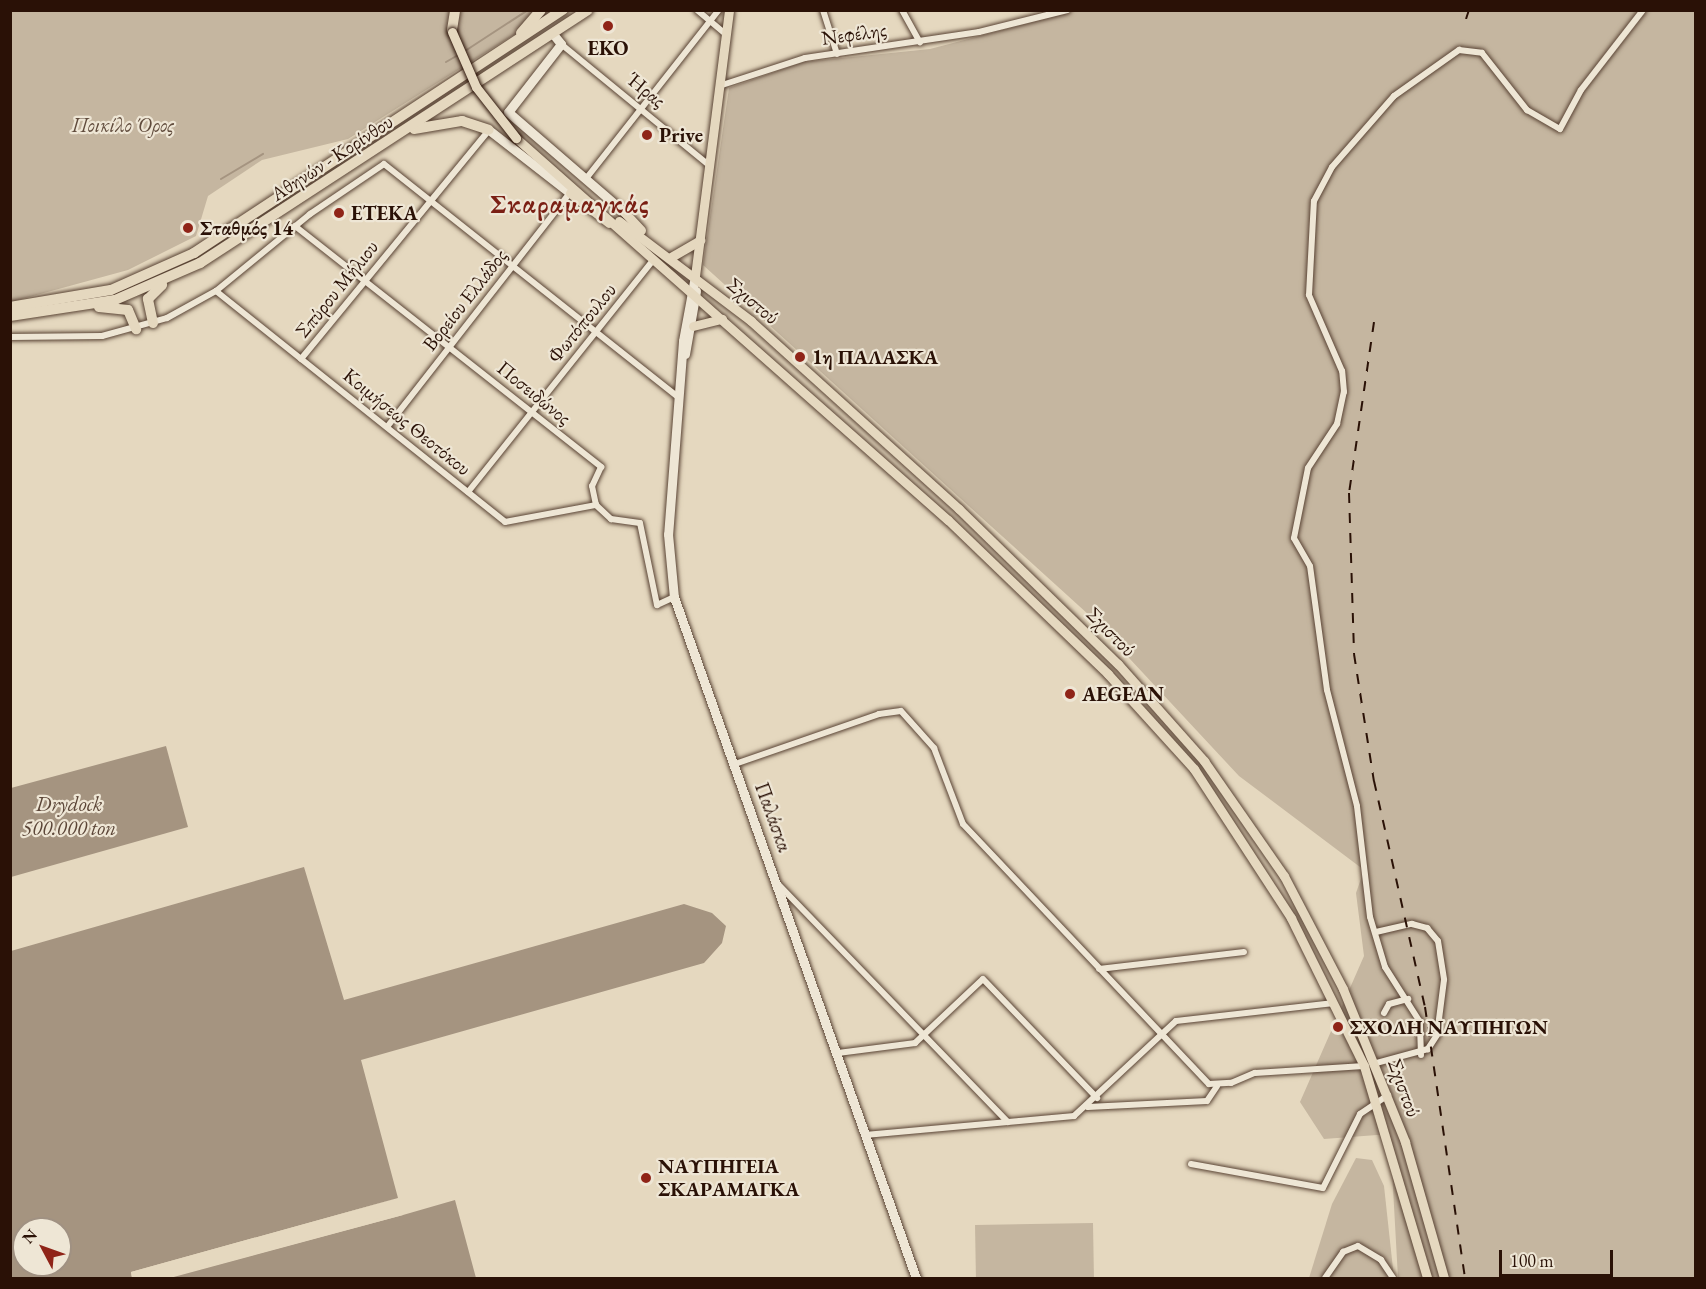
<!DOCTYPE html>
<meta charset="utf-8">
<style>
body{margin:0}
#map{position:relative;width:1706px;height:1289px;overflow:hidden;background:#e5d8bf;font-family:"EB Garamond",serif}
div>[style]{position:absolute}
[style*='--x']{left:calc(var(--x)*1px);top:calc(var(--y)*1px);width:calc(var(--w)*1px);rotate:calc(var(--a)*1deg)}
.green>*{inset:0;background:#c5b6a0;transform-origin:0 0}
.water>*{inset:0;background:#a59480}
.pier>*{inset:0;background:#e5d8bf}
.stream>*{height:2px;margin:-1px;padding:0 1px;transform-origin:1px;border-radius:1px;background:#a59480}
.roads{filter:drop-shadow(0 0 2px #594334) drop-shadow(0 0 2px #594334)}
.street>*{height:6px;margin:-3px;padding:0 3px;transform-origin:3px;border-radius:3px;background:#eee6d5}
.secondary>*{height:9px;margin:-4.5px;padding:0 4.5px;transform-origin:4.5px;border-radius:4.5px;background:#eee6d5}
.primary>*{height:9px;margin:-4.5px;padding:0 4.5px;transform-origin:4.5px;border-radius:4.5px;background:#e5d8bf}
.highway>*{height:10px;margin:-5px;padding:0 5px;transform-origin:5px;border-radius:5px;background:#e5d8bf}
.rail>*{height:2px;margin-top:-1px;transform-origin:0;background:repeating-linear-gradient(90deg,#2a1106 0 10px,transparent 0 20px)}
.bridges{filter:drop-shadow(0 0 2px #2a1106) drop-shadow(0 0 2px #2a1106)}
.primary-bridge>*{height:9px;margin:-4.5px;padding:0 4.5px;transform-origin:4.5px;border-radius:4.5px;background:#e5d8bf}
.dots>*{width:16px;height:16px;translate:-50% -50%;box-sizing:border-box;border:3px solid #eee6d5;border-radius:50%}
span{translate:-50% -50%;white-space:nowrap;text-align:center;line-height:1.15;-webkit-text-stroke:4.5px #eee6d5;paint-order:stroke}
.street-label{font-size:20px;color:#2a1106}
.poi-label{font-size:20px;color:#2a1106;font-weight:700}
.left{translate:0 -50%;text-align:left}
.park-label{font-size:20px;color:#604b3c;font-style:italic}
.water-label{font-size:21px;color:#5b4537;font-style:italic}
.district-label{font-size:26px;color:#7a1f14;font-weight:700;letter-spacing:1.5px}
.frame{position:absolute;inset:0;border:12px solid #2a1106;pointer-events:none}
.north{position:absolute;left:12px;top:1217px;width:60px;height:60px;box-sizing:border-box;background:#eee6d5;border:2px solid #a09182;border-radius:50%;rotate:311deg;font-size:16px;font-weight:700;line-height:24px;text-align:center;color:#2a1106}
.north::after{content:'';display:block;margin:auto;width:21px;height:27px;background:#8f2418;clip-path:polygon(50% 0,100% 100%,50% 72%,0 100%)}
.scale{position:absolute;left:1499px;top:1250px;width:114px;height:27px;box-sizing:border-box;border:3px solid #2a1106;border-top:0;padding-left:8px;font-size:18px;line-height:21px;white-space:nowrap;color:#2a1106;-webkit-text-stroke:4px #eee6d5;paint-order:stroke}
</style>
<div id="map">
<div class="green">
<i style="clip-path:polygon(10px 11px,552px 11px,348px 139px,262px 160px,208px 196px,196px 236px,128px 270px,11px 302px)"></i>
<i style="clip-path:polygon(1075px 11px,1695px 11px,1695px 1278px,1398px 1278px,1390px 1134px,1324px 1139px,1300px 1102px,1364px 956px,1356px 893px,1364px 870px,1239px 776px,1089px 615px,703px 265px,729px 88px,803px 62px,930px 49px)"></i>
<i style="clip-path:polygon(1356px 1158px,1372px 1160px,1384px 1186px,1394px 1278px,1309px 1278px,1332px 1204px)"></i>
<i style="left:1093px;top:1223px;width:55px;height:118px;rotate:89deg"></i>
</div>
<div class="water">
<i style="clip-path:polygon(166px 746px,188px 827px,11px 877px,11px 788px)"></i>
<i style="clip-path:polygon(evenodd,304px 867px,344px 1000px,684px 904px,712px 913px,726px 926px,722px 943px,704px 963px,361px 1060px,398px 1198px,131px 1272px,132px 1278px,11px 1278px,11px 951px,304px 867px,24px 1229px,60px 1229px,60px 1265px,24px 1265px,24px 1229px)"></i>
<i style="clip-path:polygon(455px 1200px,476px 1278px,170px 1278px,403px 1215px)"></i>
</div>
<div class="pier">
<i style="clip-path:polygon(398px 1198px,134px 1274px,132px 1278px,131px 1272px)"></i>
<i style="clip-path:polygon(402px 1212px,403px 1215px,167px 1278px,169px 1276px)"></i>
</div>
<div class="stream">
<i style="--x:465;--y:51;--w:75;--a:-33.1"></i>
<i style="--x:446;--y:62;--w:16;--a:-30"></i>
<i style="--x:221;--y:179;--w:49;--a:-30.8"></i>
</div>
<div class="roads">
<div class="street">
<i style="--x:697;--y:10;--w:38;--a:40"></i>
<i style="--x:823;--y:10;--w:46;--a:72.3"></i>
<i style="--x:902;--y:10;--w:37;--a:61"></i>
<i style="--x:561;--y:44;--w:191;--a:39.3"></i>
<i style="--x:719;--y:86;--w:90;--a:-18"></i>
<i style="--x:805;--y:58;--w:176;--a:-8.5"></i>
<i style="--x:979;--y:32;--w:91;--a:-14"></i>
<i style="--x:585;--y:180;--w:216;--a:-51.8"></i>
<i style="--x:295;--y:226;--w:390;--a:38.2"></i>
<i style="--x:601;--y:467;--w:21;--a:115"></i>
<i style="--x:592;--y:486;--w:19;--a:78"></i>
<i style="--x:596;--y:505;--w:21;--a:43"></i>
<i style="--x:611;--y:519;--w:29;--a:8"></i>
<i style="--x:640;--y:523;--w:84;--a:78.3"></i>
<i style="--x:657;--y:605;--w:19;--a:-25"></i>
<i style="--x:216;--y:291;--w:370;--a:38.6"></i>
<i style="--x:505;--y:522;--w:93;--a:-10.6"></i>
<i style="--x:10;--y:337;--w:92;--a:-0.6"></i>
<i style="--x:102;--y:336;--w:67;--a:-15.5"></i>
<i style="--x:167;--y:318;--w:56;--a:-28.9"></i>
<i style="--x:216;--y:291;--w:122;--a:-39.3"></i>
<i style="--x:310;--y:214;--w:89;--a:-34"></i>
<i style="--x:384;--y:164;--w:377;--a:38.4"></i>
<i style="--x:301;--y:359;--w:296;--a:-50.6"></i>
<i style="--x:387;--y:427;--w:297;--a:-52"></i>
<i style="--x:468;--y:492;--w:298;--a:-51.4"></i>
<i style="--x:735;--y:764;--w:152;--a:-19.1"></i>
<i style="--x:879;--y:714;--w:22;--a:-8"></i>
<i style="--x:901;--y:711;--w:50;--a:48.3"></i>
<i style="--x:934;--y:748;--w:81;--a:69.1"></i>
<i style="--x:963;--y:824;--w:358;--a:46.6"></i>
<i style="--x:1209;--y:1084;--w:22;--a:-3"></i>
<i style="--x:1231;--y:1083;--w:26;--a:-23"></i>
<i style="--x:1255;--y:1073;--w:109;--a:-3.7"></i>
<i style="--x:778;--y:884;--w:331;--a:46"></i>
<i style="--x:1376;--y:932;--w:37;--a:-13"></i>
<i style="--x:1412;--y:924;--w:16;--a:15"></i>
<i style="--x:1427;--y:928;--w:17;--a:50"></i>
<i style="--x:1438;--y:941;--w:39;--a:81"></i>
<i style="--x:1444;--y:980;--w:55;--a:97.3"></i>
<i style="--x:1437;--y:1035;--w:17;--a:123"></i>
<i style="--x:1428;--y:1049;--w:54;--a:164.9"></i>
<i style="--x:1099;--y:969;--w:146;--a:-6.7"></i>
<i style="--x:1384;--y:1013;--w:10;--a:-61"></i>
<i style="--x:1389;--y:1004;--w:20;--a:-15"></i>
<i style="--x:838;--y:1053;--w:78;--a:-7.4"></i>
<i style="--x:915;--y:1043;--w:93;--a:-43.3"></i>
<i style="--x:983;--y:979;--w:165;--a:46.2"></i>
<i style="--x:1421;--y:1055;--w:33;--a:-92"></i>
<i style="--x:1420;--y:1022;--w:65;--a:-122.5"></i>
<i style="--x:1385;--y:967;--w:52;--a:-106.7"></i>
<i style="--x:1370;--y:917;--w:112;--a:-96.7"></i>
<i style="--x:1357;--y:806;--w:120;--a:-104.5"></i>
<i style="--x:1327;--y:690;--w:125;--a:-97.8"></i>
<i style="--x:1310;--y:566;--w:32;--a:-120"></i>
<i style="--x:1294;--y:538;--w:71;--a:-78.7"></i>
<i style="--x:1308;--y:468;--w:53;--a:-56.6"></i>
<i style="--x:1337;--y:424;--w:33;--a:-78"></i>
<i style="--x:1344;--y:392;--w:21;--a:-95"></i>
<i style="--x:1342;--y:371;--w:83;--a:-113.5"></i>
<i style="--x:1309;--y:295;--w:94;--a:-87"></i>
<i style="--x:1314;--y:201;--w:38;--a:-62"></i>
<i style="--x:1332;--y:167;--w:94;--a:-48.9"></i>
<i style="--x:1394;--y:96;--w:80;--a:-35.3"></i>
<i style="--x:1459;--y:50;--w:23;--a:7"></i>
<i style="--x:1482;--y:53;--w:73;--a:51.7"></i>
<i style="--x:1527;--y:110;--w:38;--a:30"></i>
<i style="--x:1560;--y:129;--w:44;--a:-61.7"></i>
<i style="--x:1581;--y:90;--w:101;--a:-52.2"></i>
<i style="--x:1088;--y:1107;--w:119;--a:-2.9"></i>
<i style="--x:1207;--y:1101;--w:18;--a:-56"></i>
<i style="--x:865;--y:1135;--w:210;--a:-5.2"></i>
<i style="--x:1074;--y:1116;--w:139;--a:-43"></i>
<i style="--x:1176;--y:1021;--w:159;--a:-6.5"></i>
<i style="--x:1191;--y:1164;--w:134;--a:10.3"></i>
<i style="--x:1323;--y:1188;--w:83;--a:-63.4"></i>
<i style="--x:1360;--y:1114;--w:34;--a:-34"></i>
<i style="--x:1325;--y:1278;--w:32;--a:-55"></i>
<i style="--x:1343;--y:1252;--w:16;--a:-22"></i>
<i style="--x:1358;--y:1246;--w:27;--a:31"></i>
<i style="--x:1381;--y:1260;--w:22;--a:56"></i>
</div>
<div class="secondary">
<i style="--x:553;--y:34;--w:13;--a:51"></i>
<i style="--x:561;--y:44;--w:86;--a:127.9"></i>
<i style="--x:508;--y:112;--w:156;--a:40.8"></i>
<i style="--x:489;--y:130;--w:103;--a:37.9"></i>
<i style="--x:695;--y:276;--w:66;--a:100.5"></i>
<i style="--x:683;--y:341;--w:194;--a:94.4"></i>
<i style="--x:668;--y:534;--w:63;--a:84.6"></i>
<i style="--x:674;--y:597;--w:723;--a:70.44"></i>
<i style="--x:685;--y:354;--w:64;--a:-80.1"></i>
</div>
<div class="primary">
<i style="--x:516;--y:138;--w:577;--a:41.49"></i>
<i style="--x:948;--y:520;--w:222;--a:43.9"></i>
<i style="--x:1108;--y:674;--w:128;--a:47.8"></i>
<i style="--x:1194;--y:769;--w:178;--a:56.9"></i>
<i style="--x:1291;--y:918;--w:165;--a:63.7"></i>
<i style="--x:1364;--y:1066;--w:221;--a:73.4"></i>
<i style="--x:570;--y:193;--w:49;--a:37.6"></i>
<i style="--x:626;--y:214;--w:22;--a:47"></i>
<i style="--x:619;--y:221;--w:166;--a:37.1"></i>
<i style="--x:751;--y:321;--w:280;--a:42.1"></i>
<i style="--x:959;--y:509;--w:222;--a:44.3"></i>
<i style="--x:1118;--y:664;--w:130;--a:48.4"></i>
<i style="--x:1204;--y:761;--w:140;--a:55.2"></i>
<i style="--x:1284;--y:876;--w:127;--a:62.4"></i>
<i style="--x:1343;--y:989;--w:165;--a:67.9"></i>
<i style="--x:1405;--y:1142;--w:141;--a:74"></i>
<i style="--x:671;--y:257;--w:34;--a:-30"></i>
<i style="--x:695;--y:276;--w:268;--a:-82.7"></i>
<i style="--x:693;--y:326;--w:30;--a:-14"></i>
</div>
<div class="highway">
<i style="--x:452;--y:30;--w:20;--a:-81"></i>
<i style="--x:521;--y:33;--w:30;--a:-49"></i>
<i style="--x:414;--y:129;--w:49;--a:-9.5"></i>
<i style="--x:462;--y:121;--w:28;--a:18"></i>
<i style="--x:10;--y:307;--w:102;--a:-9.6"></i>
<i style="--x:111;--y:290;--w:91;--a:-24"></i>
<i style="--x:194;--y:253;--w:442;--a:-33.4"></i>
<i style="--x:99;--y:307;--w:29;--a:6"></i>
<i style="--x:128;--y:310;--w:21;--a:67"></i>
<i style="--x:10;--y:316;--w:106;--a:-8.7"></i>
<i style="--x:115;--y:300;--w:93;--a:-23.5"></i>
<i style="--x:200;--y:263;--w:463;--a:-33.1"></i>
<i style="--x:153;--y:323;--w:25;--a:-102"></i>
<i style="--x:148;--y:299;--w:20;--a:-45"></i>
</div>
</div>
<div class="rail">
<i style="--x:1466;--y:19;--w:9;--a:-72"></i>
<i style="--x:1374;--y:322;--w:173;--a:98.3"></i>
<i style="--x:1349;--y:493;--w:161;--a:88.2"></i>
<i style="--x:1354;--y:654;--w:129;--a:81.1"></i>
<i style="--x:1374;--y:781;--w:232;--a:77.3"></i>
<i style="--x:1425;--y:1007;--w:274;--a:81.6"></i>
</div>
<div class="bridges">
<div class="primary-bridge">
<i style="--x:452;--y:32;--w:60;--a:66.4"></i>
<i style="--x:476;--y:87;--w:65;--a:51.9"></i>
</div>
</div>
<div class="dots">
<i style="left:608px;top:26px;background:#8f2418"></i>
<i style="left:647px;top:135px;background:#8f2418"></i>
<i style="left:339px;top:213px;background:#8f2418"></i>
<i style="left:188px;top:228px;background:#8f2418"></i>
<i style="left:800px;top:357px;background:#8f2418"></i>
<i style="left:1070px;top:694px;background:#8f2418"></i>
<i style="left:1338px;top:1027px;background:#8f2418"></i>
<i style="left:646px;top:1178px;background:#8f2418"></i>
</div>
<div class="street-label">
<span style="left:854px;top:34px;rotate:-8deg">Νεφέλης</span>
<span style="left:646px;top:90px;rotate:39deg">Ήρας</span>
<span style="left:332px;top:158px;rotate:-33deg">Αθηνών - Κορίνθου</span>
<span style="left:337px;top:289px;rotate:-51deg">Σπύρου Μήλιου</span>
<span style="left:465px;top:300px;rotate:-52deg">Βορείου Ελλάδος</span>
<span style="left:753px;top:301px;rotate:40deg">Σχιστού</span>
<span style="left:582px;top:323px;rotate:-51deg">Φωτόπουλου</span>
<span style="left:534px;top:393px;rotate:39deg">Ποσειδώνος</span>
<span style="left:407px;top:422px;rotate:39deg">Κοιμήσεως Θεοτόκου</span>
<span style="left:1111px;top:632px;rotate:45deg">Σχιστού</span>
<span style="left:773px;top:817px;rotate:70deg">Παλάσκα</span>
<span style="left:1404px;top:1088px;rotate:70deg">Σχιστού</span>
</div>
<div class="poi-label">
<span style="left:608px;top:48px">EKO</span>
<span class="left" style="left:659px;top:135px">Prive</span>
<span class="left" style="left:351px;top:213px">ETEKA</span>
<span class="left" style="left:200px;top:228px">Σταθμός 14</span>
<span class="left" style="left:812px;top:357px">1η ΠΑΛΑΣΚΑ</span>
<span class="left" style="left:1082px;top:694px">AEGEAN</span>
<span class="left" style="left:1350px;top:1027px">ΣΧΟΛΗ ΝΑΥΠΗΓΩΝ</span>
<span class="left" style="left:658px;top:1178px">ΝΑΥΠΗΓΕΙΑ<br>ΣΚΑΡΑΜΑΓΚΑ</span>
</div>
<div class="park-label">
<span style="left:123px;top:125px">Ποικίλο Όρος</span>
</div>
<div class="water-label">
<span style="left:69px;top:816px">Drydock<br>500.000 ton</span>
</div>
<div class="district-label">
<span style="left:570px;top:205px">Σκαραμαγκάς</span>
</div>
<div class="frame"></div>
<div class="north">N</div>
<div class="scale">100 m</div>
</div>
